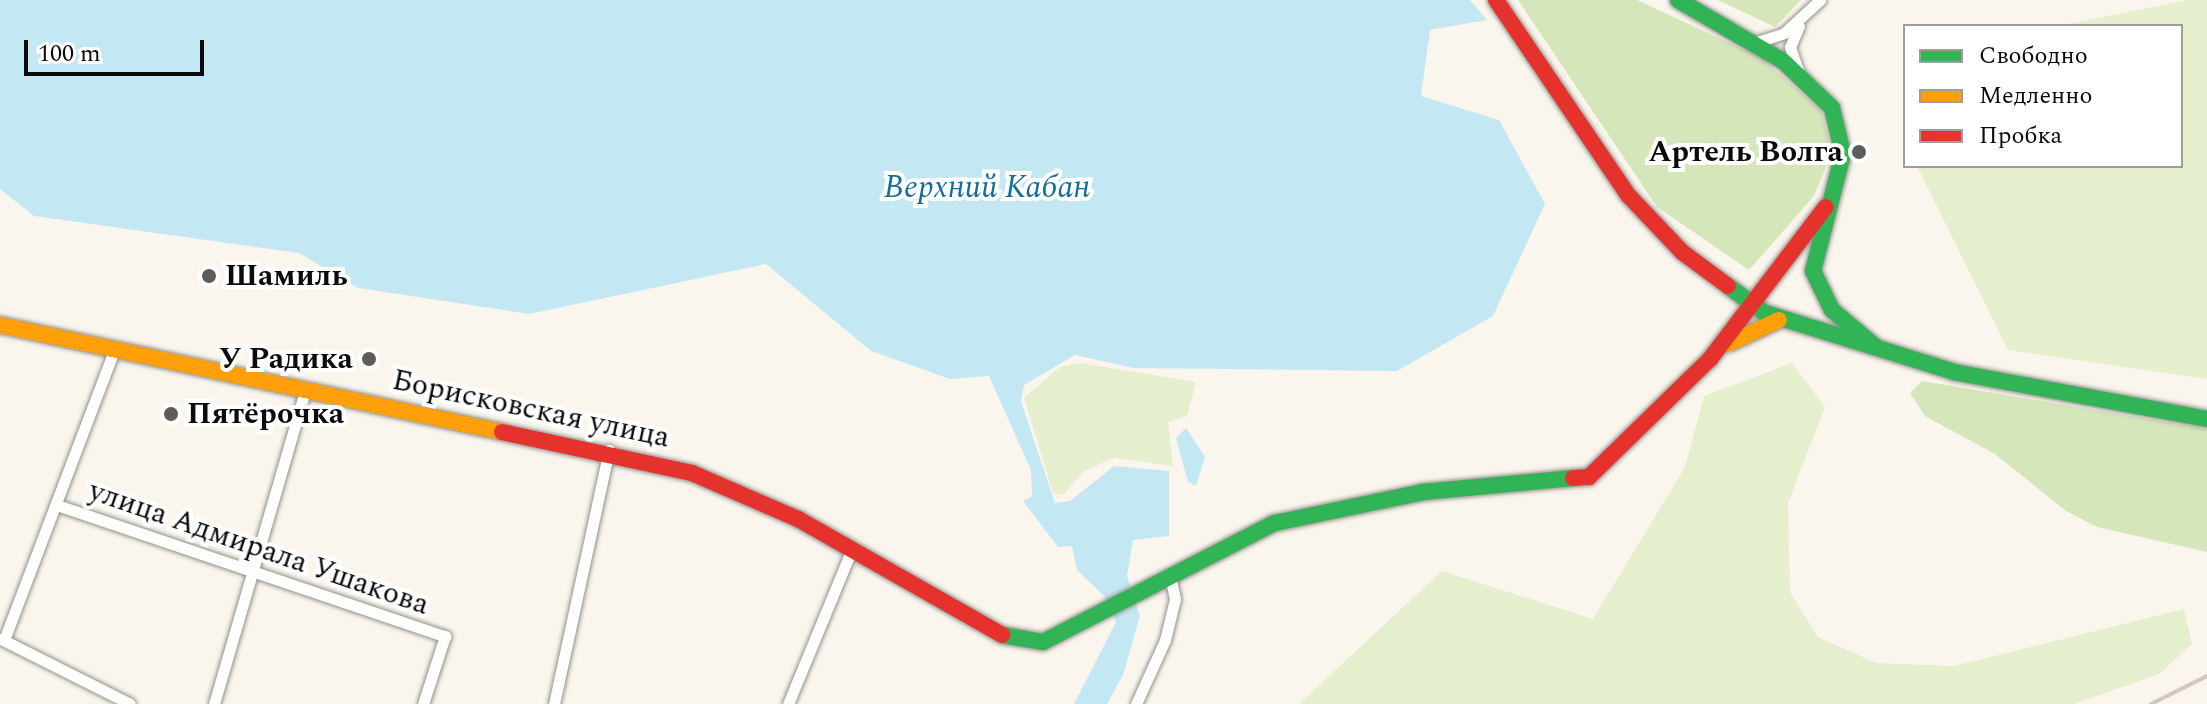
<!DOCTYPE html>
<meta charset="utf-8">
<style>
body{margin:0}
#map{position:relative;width:2207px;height:704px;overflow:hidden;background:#faf6ed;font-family:Spectral,serif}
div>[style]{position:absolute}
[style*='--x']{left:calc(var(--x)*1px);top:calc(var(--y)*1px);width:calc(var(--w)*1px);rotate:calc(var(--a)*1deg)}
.green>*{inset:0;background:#e5eecd}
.forest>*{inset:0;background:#d6e6bb}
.water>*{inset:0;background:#c4e8f3}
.roads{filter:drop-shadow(0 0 2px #93918d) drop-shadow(0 0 2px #93918d)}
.street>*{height:11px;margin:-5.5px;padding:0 5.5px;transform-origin:5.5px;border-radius:5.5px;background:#fefefc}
.fast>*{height:16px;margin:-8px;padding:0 8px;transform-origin:8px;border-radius:8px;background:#30b455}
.slow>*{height:16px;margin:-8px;padding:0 8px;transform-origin:8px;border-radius:8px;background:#ff9f0a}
.jam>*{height:16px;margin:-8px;padding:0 8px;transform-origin:8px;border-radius:8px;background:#e5322d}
.rail>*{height:4px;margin:-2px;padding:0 2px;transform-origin:2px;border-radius:2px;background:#d5c3c5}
.dots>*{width:22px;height:22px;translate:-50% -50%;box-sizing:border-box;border:4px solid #fff;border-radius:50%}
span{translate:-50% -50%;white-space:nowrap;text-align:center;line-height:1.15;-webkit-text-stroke:8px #fff;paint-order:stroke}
.poi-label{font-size:30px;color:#0b0b0b;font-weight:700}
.right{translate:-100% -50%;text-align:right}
.left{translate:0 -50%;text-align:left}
.street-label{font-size:30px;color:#0b0b0b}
.water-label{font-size:32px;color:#146e9c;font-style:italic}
.legend{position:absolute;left:1903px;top:24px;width:280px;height:144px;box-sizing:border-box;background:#fff;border:2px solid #9d9d9d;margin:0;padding:10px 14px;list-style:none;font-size:24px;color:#0b0b0b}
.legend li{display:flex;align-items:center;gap:16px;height:40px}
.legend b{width:40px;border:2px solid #9d9d9d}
.scale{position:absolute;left:24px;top:40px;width:180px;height:36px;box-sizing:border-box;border:4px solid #0b0b0b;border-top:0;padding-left:10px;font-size:24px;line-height:28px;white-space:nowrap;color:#0b0b0b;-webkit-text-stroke:6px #fff;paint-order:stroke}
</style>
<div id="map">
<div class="green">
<i style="clip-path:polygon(2188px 0,2207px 0,2207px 379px,2008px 350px,1917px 166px,2181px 166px,2181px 26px,2058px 26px)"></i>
<i style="clip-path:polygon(1081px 363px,1196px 382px,1187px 416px,1168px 422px,1173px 466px,1114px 458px,1084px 471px,1063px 495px,1053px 493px,1024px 398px,1060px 367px)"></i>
<i style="clip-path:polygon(1792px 363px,1825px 407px,1788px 503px,1790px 592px,1818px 637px,1876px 663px,1954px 666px,2184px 609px,2192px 644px,2159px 674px,2074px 704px,1299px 704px,1442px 571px,1593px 619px,1685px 467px,1704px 396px)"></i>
</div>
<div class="forest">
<i style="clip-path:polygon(1518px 0,1637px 0,1762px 58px,1821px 111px,1832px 152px,1814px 196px,1749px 270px,1657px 207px)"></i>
<i style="clip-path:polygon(1718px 0,1801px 0,1775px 27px)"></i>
<i style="clip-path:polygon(1922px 381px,2207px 429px,2207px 552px,2097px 527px,2066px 511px,1995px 454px,1925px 416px,1910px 393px)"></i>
</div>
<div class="water">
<i style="clip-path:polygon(0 0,1470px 0,1487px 20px,1430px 30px,1421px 96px,1499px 120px,1545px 204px,1493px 316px,1397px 371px,1133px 368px,1075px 355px,1024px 385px,1021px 401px,1055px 503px,1070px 501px,1114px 466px,1169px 471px,1169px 536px,1133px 540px,1127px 576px,1140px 616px,1123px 675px,1107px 704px,1074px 704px,1116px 622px,1104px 596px,1077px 570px,1072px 546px,1058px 547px,1023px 501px,1032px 496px,1031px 470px,989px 376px,950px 379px,871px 351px,766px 264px,529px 314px,358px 288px,299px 253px,34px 216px,0 189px)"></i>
<i style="clip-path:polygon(1186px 428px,1205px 457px,1196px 486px,1188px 482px,1176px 438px)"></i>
</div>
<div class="roads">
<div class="street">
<i style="--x:1799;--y:26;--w:23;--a:113"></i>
<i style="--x:1790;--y:47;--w:28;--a:71"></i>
<i style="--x:1754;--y:43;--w:32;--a:-18"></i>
<i style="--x:1784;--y:33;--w:49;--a:-42.5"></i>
<i style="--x:57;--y:505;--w:410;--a:18.7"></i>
<i style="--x:445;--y:636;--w:71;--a:107.9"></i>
<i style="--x:1;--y:639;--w:144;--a:26.7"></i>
<i style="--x:4;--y:640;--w:312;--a:-69.2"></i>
<i style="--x:214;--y:704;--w:326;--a:-73.8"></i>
<i style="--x:554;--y:704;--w:260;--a:-77.8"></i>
<i style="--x:788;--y:704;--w:168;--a:-67.6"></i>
<i style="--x:1136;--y:704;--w:70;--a:-65.6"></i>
<i style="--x:1165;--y:640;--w:42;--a:-76.3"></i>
<i style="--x:1175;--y:599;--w:19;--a:-102"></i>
</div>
<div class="fast">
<i style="--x:1678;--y:0;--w:121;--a:30.2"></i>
<i style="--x:1783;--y:61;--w:68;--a:43.8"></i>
<i style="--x:1832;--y:108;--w:47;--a:76.6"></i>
<i style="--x:1843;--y:154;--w:121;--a:104.4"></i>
<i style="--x:1813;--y:271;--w:43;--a:64"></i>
<i style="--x:1832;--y:310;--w:57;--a:40.1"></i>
<i style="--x:1728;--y:286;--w:46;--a:36.1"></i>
<i style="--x:1765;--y:313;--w:198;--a:17.3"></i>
<i style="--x:1954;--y:372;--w:257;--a:10.5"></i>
<i style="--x:1002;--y:635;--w:42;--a:9.7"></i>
<i style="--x:1043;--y:642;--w:261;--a:-27.2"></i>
<i style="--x:1275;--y:523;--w:151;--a:-11.8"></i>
<i style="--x:1423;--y:492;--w:151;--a:-5.3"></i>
</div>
<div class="slow">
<i style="--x:0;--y:325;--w:513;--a:12.03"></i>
<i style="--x:1730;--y:343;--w:54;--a:-25.1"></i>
</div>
<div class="jam">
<i style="--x:1496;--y:0;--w:235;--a:55.9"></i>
<i style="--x:1628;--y:195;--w:79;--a:46.5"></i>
<i style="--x:1682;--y:252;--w:57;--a:36.5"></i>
<i style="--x:502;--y:432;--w:194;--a:12.2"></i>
<i style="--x:692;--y:473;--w:116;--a:23.5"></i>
<i style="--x:798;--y:519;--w:235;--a:29.6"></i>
<i style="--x:1573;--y:478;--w:16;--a:-4"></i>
<i style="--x:1589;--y:477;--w:169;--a:-44.3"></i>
<i style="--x:1710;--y:359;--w:191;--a:-52.7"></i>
</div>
</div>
<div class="rail">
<i style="--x:2151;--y:704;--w:63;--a:-26.6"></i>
</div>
<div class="dots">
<i style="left:1859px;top:152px;background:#5f5d5a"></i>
<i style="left:209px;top:276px;background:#5f5d5a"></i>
<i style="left:369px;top:359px;background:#5f5d5a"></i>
<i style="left:171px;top:414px;background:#5f5d5a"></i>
</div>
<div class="poi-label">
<span class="right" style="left:1843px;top:152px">Артель Волга</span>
<span class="left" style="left:225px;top:276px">Шамиль</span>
<span class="right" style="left:353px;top:359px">У Радика</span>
<span class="left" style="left:187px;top:414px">Пятёрочка</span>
</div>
<div class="street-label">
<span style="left:531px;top:409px;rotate:12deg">Борисковская улица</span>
<span style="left:259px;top:548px;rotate:19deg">улица Адмирала Ушакова</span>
</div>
<div class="water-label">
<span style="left:987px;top:188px">Верхний Кабан</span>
</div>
<ul class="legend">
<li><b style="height:10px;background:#30b455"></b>Свободно</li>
<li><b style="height:10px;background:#ff9f0a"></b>Медленно</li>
<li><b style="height:10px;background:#e5322d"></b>Пробка</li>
</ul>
<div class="scale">100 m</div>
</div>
